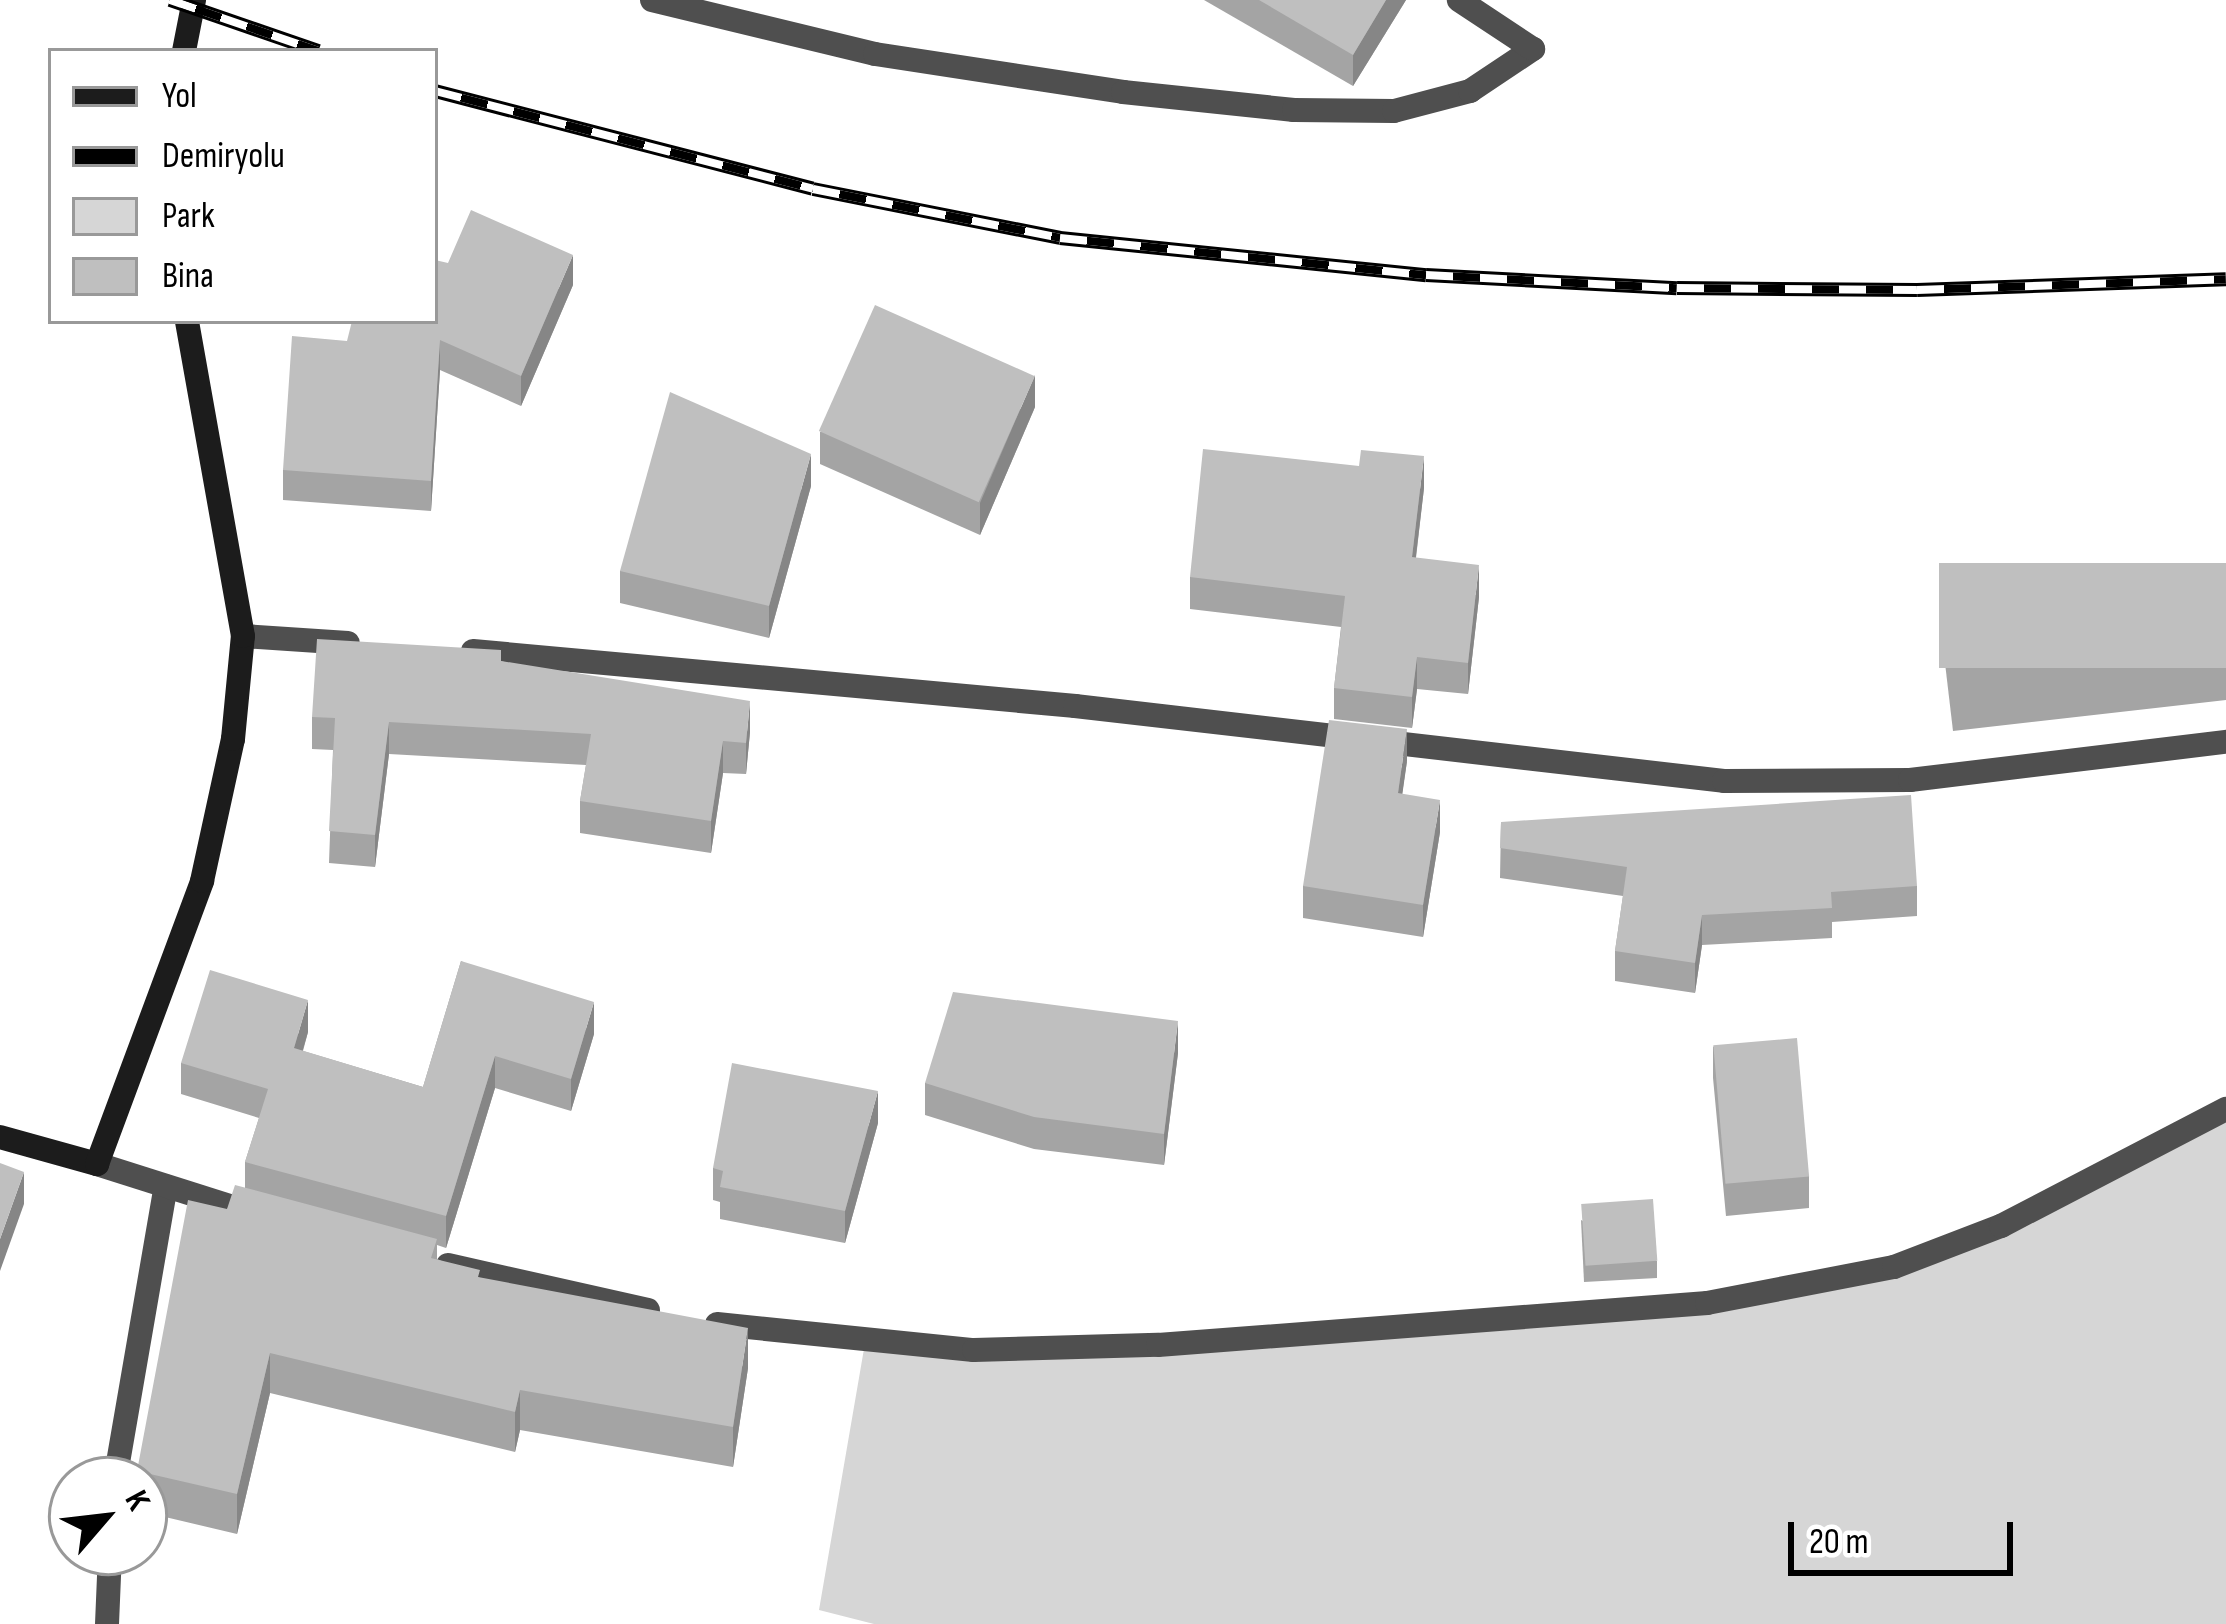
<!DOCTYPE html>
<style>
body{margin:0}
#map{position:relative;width:2226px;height:1624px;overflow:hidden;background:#fff;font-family:"Sofia Sans Condensed",sans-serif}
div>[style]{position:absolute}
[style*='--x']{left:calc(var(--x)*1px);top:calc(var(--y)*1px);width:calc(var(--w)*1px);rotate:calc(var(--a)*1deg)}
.green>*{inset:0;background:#d6d6d6}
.lane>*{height:24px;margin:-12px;padding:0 12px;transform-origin:12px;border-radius:12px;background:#4f4f4f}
.street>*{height:24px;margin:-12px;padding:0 12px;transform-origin:12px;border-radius:12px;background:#4f4f4f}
.secondary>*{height:24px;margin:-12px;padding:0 12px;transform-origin:12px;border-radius:12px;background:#1c1c1c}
.rail>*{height:14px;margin-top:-7px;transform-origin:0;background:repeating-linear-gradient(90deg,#fff 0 27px,#000 0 54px);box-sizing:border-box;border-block:3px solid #000}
.wall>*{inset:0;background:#a4a4a4}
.shaded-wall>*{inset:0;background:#868686}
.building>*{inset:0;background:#bfbfbf;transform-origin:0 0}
span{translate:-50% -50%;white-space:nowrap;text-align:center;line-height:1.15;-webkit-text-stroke:9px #fff;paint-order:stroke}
.legend{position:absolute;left:48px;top:48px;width:390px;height:276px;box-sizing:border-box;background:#fff;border:3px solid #999;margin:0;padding:15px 21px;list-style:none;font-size:36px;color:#000}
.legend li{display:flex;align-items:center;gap:24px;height:60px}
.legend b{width:60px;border:3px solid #999}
.north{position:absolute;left:48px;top:1456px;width:120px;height:120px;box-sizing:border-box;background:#fff;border:3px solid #999;border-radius:50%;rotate:62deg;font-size:33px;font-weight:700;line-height:48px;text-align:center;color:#000}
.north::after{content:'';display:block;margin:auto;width:42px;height:54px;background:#000;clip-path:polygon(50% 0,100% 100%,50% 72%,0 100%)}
.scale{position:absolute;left:1788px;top:1522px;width:225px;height:54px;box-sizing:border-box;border:6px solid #000;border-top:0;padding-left:15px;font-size:36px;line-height:42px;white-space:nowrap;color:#000;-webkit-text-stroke:9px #fff;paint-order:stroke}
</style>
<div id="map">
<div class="green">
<i style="clip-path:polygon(2226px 1109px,2226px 1624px,874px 1624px,819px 1610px,865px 1343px,974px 1350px,1582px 1316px,1894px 1267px)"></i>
</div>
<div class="lane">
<i style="--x:652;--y:0;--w:229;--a:13.6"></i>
<i style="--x:875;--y:54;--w:251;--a:8.7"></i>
<i style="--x:1123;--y:92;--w:172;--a:6"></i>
<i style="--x:1294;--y:110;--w:100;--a:0.6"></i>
<i style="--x:1394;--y:111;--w:79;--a:-14.7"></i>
<i style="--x:1470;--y:91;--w:76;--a:-33.7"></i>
<i style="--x:1533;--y:49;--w:89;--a:-146.5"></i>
<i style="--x:115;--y:1480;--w:298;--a:-80.2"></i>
<i style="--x:107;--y:1624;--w:72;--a:-87.6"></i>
</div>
<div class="street">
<i style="--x:243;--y:636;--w:105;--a:3.8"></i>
<i style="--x:473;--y:651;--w:605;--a:5.22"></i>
<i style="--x:1075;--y:706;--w:653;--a:6.59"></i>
<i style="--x:1724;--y:781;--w:186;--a:-0.3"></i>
<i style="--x:1910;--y:780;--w:318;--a:-6.9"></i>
<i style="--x:97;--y:1164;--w:169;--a:17.6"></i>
<i style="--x:448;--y:1265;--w:205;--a:12.7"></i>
<i style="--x:717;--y:1324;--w:258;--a:5.8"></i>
<i style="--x:974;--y:1350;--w:184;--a:-1.6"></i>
<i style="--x:1158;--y:1345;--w:551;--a:-4.37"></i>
<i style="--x:1707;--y:1303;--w:190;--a:-10.9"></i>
<i style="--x:1894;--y:1267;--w:115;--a:-21"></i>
<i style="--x:2001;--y:1226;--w:254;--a:-27.5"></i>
</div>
<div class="secondary">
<i style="--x:184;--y:51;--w:52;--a:-78.9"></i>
<i style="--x:0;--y:1137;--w:101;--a:15.6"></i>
<i style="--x:97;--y:1164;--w:302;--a:-69.6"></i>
<i style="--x:202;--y:881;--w:145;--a:-77.7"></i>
<i style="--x:233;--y:739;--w:103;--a:-84.5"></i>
<i style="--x:243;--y:636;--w:320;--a:-100.1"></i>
</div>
<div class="rail">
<i style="--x:170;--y:0;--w:157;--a:19"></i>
<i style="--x:435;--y:91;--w:390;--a:14.5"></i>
<i style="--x:813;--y:189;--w:252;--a:11.2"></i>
<i style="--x:1060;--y:238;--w:368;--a:5.8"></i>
<i style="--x:1426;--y:275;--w:251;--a:3"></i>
<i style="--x:1677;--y:288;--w:240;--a:0.5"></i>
<i style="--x:1917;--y:290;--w:309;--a:-2"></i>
</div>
<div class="wall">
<i style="clip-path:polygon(1204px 0,1406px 0,1353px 86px)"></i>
<i style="clip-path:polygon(573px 285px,521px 406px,440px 370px,431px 511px,283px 500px,283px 470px,347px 341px)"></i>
<i style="clip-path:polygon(1035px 407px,980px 535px,820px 464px,820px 432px)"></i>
<i style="clip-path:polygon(811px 486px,769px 638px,620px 603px,620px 571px)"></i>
<i style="clip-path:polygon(1424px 488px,1416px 558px,1479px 597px,1468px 694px,1417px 689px,1412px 728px,1334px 719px,1334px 688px,1341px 627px,1190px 609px,1190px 577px)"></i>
<i style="clip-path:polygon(2226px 563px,2226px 700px,1953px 731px,1941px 629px,1941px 597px)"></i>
<i style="clip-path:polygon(501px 661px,750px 732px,746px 774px,723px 773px,711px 853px,580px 833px,580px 801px,586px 765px,389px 754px,375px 867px,329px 863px,333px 750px,312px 749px,312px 717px)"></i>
<i style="clip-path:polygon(1407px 761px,1402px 794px,1440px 832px,1423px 937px,1303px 918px,1303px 886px)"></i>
<i style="clip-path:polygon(1501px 822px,1917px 886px,1917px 916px,1832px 922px,1832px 938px,1702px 945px,1695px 993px,1615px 981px,1615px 951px,1623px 896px,1500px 878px)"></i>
<i style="clip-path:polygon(461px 961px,594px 1034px,571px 1111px,495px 1088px,446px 1248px,437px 1245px,437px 1259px,480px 1278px,748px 1368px,733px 1467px,520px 1430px,515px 1452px,270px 1393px,237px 1534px,144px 1512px,144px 1480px,137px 1480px,137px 1471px,227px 1209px,245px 1188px,245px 1162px,259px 1118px,181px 1094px,181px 1063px,308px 1032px,303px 1051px,423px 1087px)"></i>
<i style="clip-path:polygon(1713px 1046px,1809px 1176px,1809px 1208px,1726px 1216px,1713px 1078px)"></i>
<i style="clip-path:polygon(1178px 1053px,1164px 1165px,1034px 1149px,925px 1115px,925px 1083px)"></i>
<i style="clip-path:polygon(878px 1123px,845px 1243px,720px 1219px,720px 1202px,713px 1200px,713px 1168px)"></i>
<i style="clip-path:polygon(1581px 1220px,1657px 1261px,1657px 1278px,1584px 1282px)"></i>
</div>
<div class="shaded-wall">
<i style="clip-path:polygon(1386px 0,1406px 0,1353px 86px,1353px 55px)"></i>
<i style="clip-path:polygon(573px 255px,573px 285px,521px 406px,521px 376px)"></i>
<i style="clip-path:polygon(440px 340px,440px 370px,431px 511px,431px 481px)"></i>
<i style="clip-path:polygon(1035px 375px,1035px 407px,980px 535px,980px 503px)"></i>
<i style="clip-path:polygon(811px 454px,811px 486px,769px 638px,769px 606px)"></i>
<i style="clip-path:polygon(1424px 456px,1424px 488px,1412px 589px,1412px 557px)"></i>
<i style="clip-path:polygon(1479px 565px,1479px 597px,1468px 694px,1468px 663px)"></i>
<i style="clip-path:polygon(1417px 657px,1417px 689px,1412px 728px,1412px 697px)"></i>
<i style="clip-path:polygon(750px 701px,750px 732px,746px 774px,746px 743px)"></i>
<i style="clip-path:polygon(389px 722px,389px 754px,375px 867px,375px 835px)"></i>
<i style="clip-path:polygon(1407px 729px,1407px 761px,1398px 825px,1398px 793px)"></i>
<i style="clip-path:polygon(723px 741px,723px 773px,711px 853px,711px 821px)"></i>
<i style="clip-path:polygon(1440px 800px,1440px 832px,1423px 937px,1423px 905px)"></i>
<i style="clip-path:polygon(1702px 915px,1702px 945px,1695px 993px,1695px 963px)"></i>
<i style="clip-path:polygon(308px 1000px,308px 1032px,294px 1080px,294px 1048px)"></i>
<i style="clip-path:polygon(594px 1002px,594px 1034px,571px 1111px,571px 1079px)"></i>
<i style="clip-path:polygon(1178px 1021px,1178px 1053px,1164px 1165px,1164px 1134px)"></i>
<i style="clip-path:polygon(495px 1056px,495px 1088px,446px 1248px,446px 1216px)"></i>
<i style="clip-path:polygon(878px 1091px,878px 1123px,845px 1243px,845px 1211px)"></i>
<i style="clip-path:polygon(24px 1172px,24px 1204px,0 1271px,0 1239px)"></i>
<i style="clip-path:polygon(748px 1328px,748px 1368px,733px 1467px,733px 1427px)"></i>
<i style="clip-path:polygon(270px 1353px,270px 1393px,237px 1534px,237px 1494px)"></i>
<i style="clip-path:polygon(520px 1390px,520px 1430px,515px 1452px,515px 1412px)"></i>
</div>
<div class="building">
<i style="clip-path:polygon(1259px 0,1386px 0,1353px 55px)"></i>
<i style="clip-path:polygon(471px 210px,573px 255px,521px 376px,440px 340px,431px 481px,283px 470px,292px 336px,347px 341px,352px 321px,435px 321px,435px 260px,448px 263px)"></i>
<i style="left:875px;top:305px;width:175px;height:138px;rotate:24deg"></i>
<i style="clip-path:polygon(670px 392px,811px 454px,769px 606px,620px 571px)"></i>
<i style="clip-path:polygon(1203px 449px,1359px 466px,1361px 450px,1424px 456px,1412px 557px,1479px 565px,1468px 663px,1417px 657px,1412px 697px,1334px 688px,1345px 596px,1190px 577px)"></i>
<i style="left:2226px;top:563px;width:105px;height:287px;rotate:90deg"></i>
<i style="clip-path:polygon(317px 639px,501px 650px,501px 661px,750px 701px,746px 743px,723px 741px,711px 821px,580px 801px,591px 734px,389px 722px,375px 835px,329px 831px,335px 718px,312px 717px)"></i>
<i style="clip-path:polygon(1329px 720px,1407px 729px,1398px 793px,1440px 800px,1423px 905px,1303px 886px)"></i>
<i style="clip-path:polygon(1911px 795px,1917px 886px,1831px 892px,1832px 908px,1702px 915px,1695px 963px,1615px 951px,1627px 867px,1500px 848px,1501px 822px)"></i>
<i style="clip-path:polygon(461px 961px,594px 1002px,571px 1079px,495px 1056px,446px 1216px,245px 1162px,268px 1089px,181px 1063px,210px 970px,308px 1000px,294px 1048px,423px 1087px)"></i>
<i style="clip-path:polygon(953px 992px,1178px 1021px,1164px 1134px,1034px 1117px,925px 1083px)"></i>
<i style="left:1797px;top:1038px;width:139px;height:84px;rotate:85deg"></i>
<i style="clip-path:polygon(732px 1063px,878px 1091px,845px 1211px,720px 1187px,723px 1171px,713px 1168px)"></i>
<i style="clip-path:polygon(0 1163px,24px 1172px,0 1239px)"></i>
<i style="clip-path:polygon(235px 1185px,437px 1239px,431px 1258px,480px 1270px,478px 1277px,748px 1328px,733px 1427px,520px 1390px,515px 1412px,270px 1353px,237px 1494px,137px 1471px,188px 1200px,227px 1209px)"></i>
<i style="left:1653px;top:1199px;width:62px;height:72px;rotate:86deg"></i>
</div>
<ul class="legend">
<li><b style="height:15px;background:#1c1c1c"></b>Yol</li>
<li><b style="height:15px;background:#000"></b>Demiryolu</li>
<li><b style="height:33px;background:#d6d6d6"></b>Park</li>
<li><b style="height:33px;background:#bfbfbf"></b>Bina</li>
</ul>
<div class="north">K</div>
<div class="scale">20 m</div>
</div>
